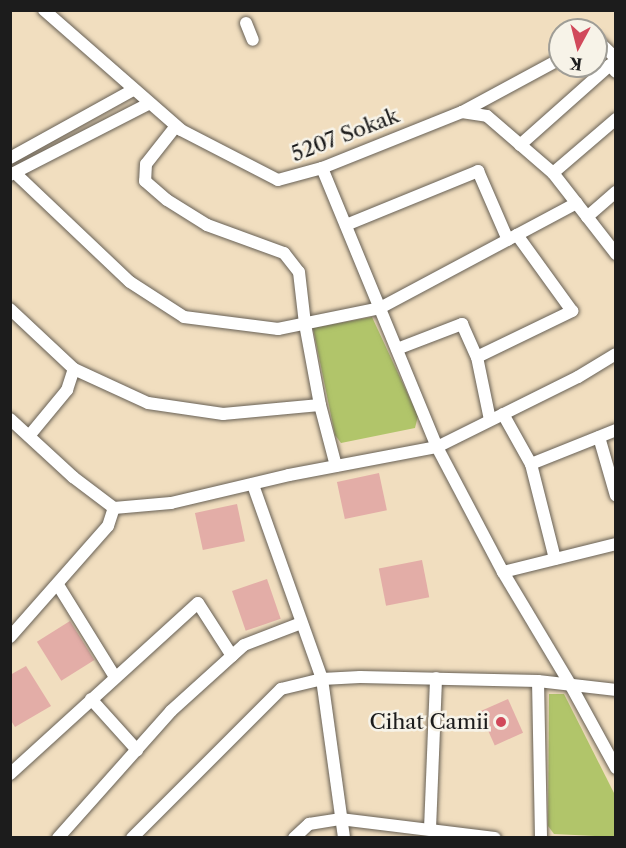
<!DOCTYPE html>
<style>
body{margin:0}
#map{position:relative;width:626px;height:848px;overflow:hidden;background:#f1debf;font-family:"Libre Caslon Text",serif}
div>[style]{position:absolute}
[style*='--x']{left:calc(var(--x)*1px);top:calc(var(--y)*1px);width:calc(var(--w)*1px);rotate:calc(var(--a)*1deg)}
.green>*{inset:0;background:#b1c56a}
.building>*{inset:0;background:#e3ada7;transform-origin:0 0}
.roads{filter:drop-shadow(0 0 2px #676055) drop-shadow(0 0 2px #676055)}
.minor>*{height:12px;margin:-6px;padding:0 6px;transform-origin:6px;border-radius:6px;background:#fff}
.dots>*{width:16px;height:16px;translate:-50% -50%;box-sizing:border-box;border:3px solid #f7f3e8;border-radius:50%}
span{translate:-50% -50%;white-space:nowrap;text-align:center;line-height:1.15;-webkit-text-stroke:5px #f7f3e8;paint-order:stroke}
.street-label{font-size:21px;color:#1c1c1c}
.poi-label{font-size:21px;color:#1c1c1c}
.right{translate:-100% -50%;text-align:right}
.frame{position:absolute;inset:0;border:12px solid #1c1c1c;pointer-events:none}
.north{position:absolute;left:548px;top:18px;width:60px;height:60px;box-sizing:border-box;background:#f7f3e8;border:2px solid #9f9d96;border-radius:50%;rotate:187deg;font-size:16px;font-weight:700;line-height:24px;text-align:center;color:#1c1c1c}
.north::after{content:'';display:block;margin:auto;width:21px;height:27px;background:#d1495b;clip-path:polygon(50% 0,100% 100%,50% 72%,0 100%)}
</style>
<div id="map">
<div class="green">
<i style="clip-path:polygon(372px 317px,418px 416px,415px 428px,341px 443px,335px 435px,313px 328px)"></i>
<i style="clip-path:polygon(549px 694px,564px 694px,615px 795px,615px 837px,554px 834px,548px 826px)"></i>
</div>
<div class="building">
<i style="left:379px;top:473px;width:38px;height:43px;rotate:78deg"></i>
<i style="left:237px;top:504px;width:38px;height:43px;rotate:78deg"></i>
<i style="left:422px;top:560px;width:38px;height:44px;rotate:79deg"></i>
<i style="left:267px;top:579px;width:42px;height:37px;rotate:71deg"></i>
<i style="left:70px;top:621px;width:46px;height:39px;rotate:58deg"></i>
<i style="clip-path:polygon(26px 666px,51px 706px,15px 727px,10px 719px,10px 675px)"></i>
<i style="left:508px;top:699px;width:37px;height:31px;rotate:66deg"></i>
</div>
<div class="roads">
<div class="minor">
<i style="--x:44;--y:10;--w:182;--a:41.2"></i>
<i style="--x:181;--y:130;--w:109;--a:27.3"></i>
<i style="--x:278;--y:180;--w:46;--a:-15.3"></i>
<i style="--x:322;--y:168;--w:151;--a:-21.8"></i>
<i style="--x:462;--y:112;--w:111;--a:-28.4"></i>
<i style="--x:246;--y:23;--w:18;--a:68"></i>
<i style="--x:596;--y:39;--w:28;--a:44"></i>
<i style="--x:462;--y:112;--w:25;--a:9"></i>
<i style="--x:487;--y:116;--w:87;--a:40.8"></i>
<i style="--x:553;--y:173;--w:103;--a:52.1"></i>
<i style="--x:176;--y:126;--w:48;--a:128.3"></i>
<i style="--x:146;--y:164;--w:17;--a:93"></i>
<i style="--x:145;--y:181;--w:29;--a:41"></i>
<i style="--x:167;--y:200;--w:47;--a:32"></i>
<i style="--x:207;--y:225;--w:82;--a:20"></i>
<i style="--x:284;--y:253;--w:24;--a:52"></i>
<i style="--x:299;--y:272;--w:52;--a:83.4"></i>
<i style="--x:305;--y:324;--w:82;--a:79.5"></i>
<i style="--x:320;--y:405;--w:63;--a:75.3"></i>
<i style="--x:520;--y:145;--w:120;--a:-41.6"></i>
<i style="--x:610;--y:65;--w:9;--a:49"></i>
<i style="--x:10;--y:158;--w:141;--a:-28.9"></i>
<i style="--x:322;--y:168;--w:302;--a:67.6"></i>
<i style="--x:437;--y:447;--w:141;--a:62.2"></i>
<i style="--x:503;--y:572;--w:131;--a:59.1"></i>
<i style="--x:570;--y:684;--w:96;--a:61.3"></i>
<i style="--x:15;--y:173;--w:158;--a:43.5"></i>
<i style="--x:130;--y:282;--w:64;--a:32.9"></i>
<i style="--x:184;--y:317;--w:95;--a:7.3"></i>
<i style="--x:278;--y:329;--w:104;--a:-11.6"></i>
<i style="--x:380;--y:308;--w:223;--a:-28.1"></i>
<i style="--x:553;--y:173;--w:83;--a:-40.6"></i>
<i style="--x:10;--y:175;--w:155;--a:-27.2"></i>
<i style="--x:587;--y:217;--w:38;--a:-41"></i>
<i style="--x:346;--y:225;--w:143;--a:-22.2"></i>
<i style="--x:478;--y:171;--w:75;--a:66.5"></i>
<i style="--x:10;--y:309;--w:88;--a:43.2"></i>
<i style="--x:74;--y:369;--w:81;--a:24.7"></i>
<i style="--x:148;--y:403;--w:76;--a:8.3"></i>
<i style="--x:223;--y:414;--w:97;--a:-5.3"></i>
<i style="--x:397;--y:349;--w:70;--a:-21"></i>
<i style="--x:462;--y:324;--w:36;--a:66"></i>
<i style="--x:477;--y:357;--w:64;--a:78.3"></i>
<i style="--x:477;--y:357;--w:106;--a:-25.8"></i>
<i style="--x:572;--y:311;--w:94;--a:-125.9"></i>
<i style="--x:503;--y:414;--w:57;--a:60.8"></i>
<i style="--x:531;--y:464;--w:98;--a:75.8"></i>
<i style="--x:10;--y:419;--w:86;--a:42.6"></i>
<i style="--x:73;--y:477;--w:51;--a:37.1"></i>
<i style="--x:114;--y:508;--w:57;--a:-5"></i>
<i style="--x:171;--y:503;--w:121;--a:-13.3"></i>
<i style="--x:289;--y:475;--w:151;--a:-10.7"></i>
<i style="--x:437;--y:447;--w:157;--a:-26.4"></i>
<i style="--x:578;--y:377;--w:44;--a:-31.2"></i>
<i style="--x:29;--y:436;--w:60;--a:-50.4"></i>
<i style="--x:67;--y:390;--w:22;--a:-72"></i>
<i style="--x:599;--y:437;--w:61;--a:73.9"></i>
<i style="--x:531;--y:464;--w:92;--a:-21.8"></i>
<i style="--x:253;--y:485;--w:206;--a:70.4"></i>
<i style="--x:322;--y:679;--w:161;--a:82.1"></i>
<i style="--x:503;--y:572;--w:116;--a:-13.9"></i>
<i style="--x:58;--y:585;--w:108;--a:58.2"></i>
<i style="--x:10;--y:637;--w:148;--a:-48.6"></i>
<i style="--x:108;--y:526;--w:19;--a:-72"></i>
<i style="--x:538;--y:681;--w:157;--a:88.9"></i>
<i style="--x:91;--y:699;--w:69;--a:48"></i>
<i style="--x:10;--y:774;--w:254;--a:-42.3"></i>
<i style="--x:198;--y:603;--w:63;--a:57.3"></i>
<i style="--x:430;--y:829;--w:151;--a:-87.7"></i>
<i style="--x:58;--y:838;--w:170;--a:-48.3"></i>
<i style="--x:171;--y:711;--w:98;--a:-42.1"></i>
<i style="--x:244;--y:645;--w:61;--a:-21.1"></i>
<i style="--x:132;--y:838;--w:211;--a:-45"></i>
<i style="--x:281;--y:689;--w:42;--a:-13.7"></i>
<i style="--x:322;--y:679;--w:38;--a:-3"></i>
<i style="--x:360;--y:677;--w:178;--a:1.3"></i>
<i style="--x:538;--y:681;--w:79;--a:6.6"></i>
<i style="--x:294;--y:838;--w:21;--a:-43"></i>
<i style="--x:309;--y:824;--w:31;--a:-9"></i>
<i style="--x:340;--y:819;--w:156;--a:7"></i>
</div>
</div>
<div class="dots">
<i style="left:501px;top:722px;background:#d1495b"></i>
</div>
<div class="street-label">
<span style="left:345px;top:135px;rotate:-21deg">5207 Sokak</span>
</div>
<div class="poi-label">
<span class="right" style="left:489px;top:722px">Cihat Camii</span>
</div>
<div class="frame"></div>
<div class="north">K</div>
</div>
